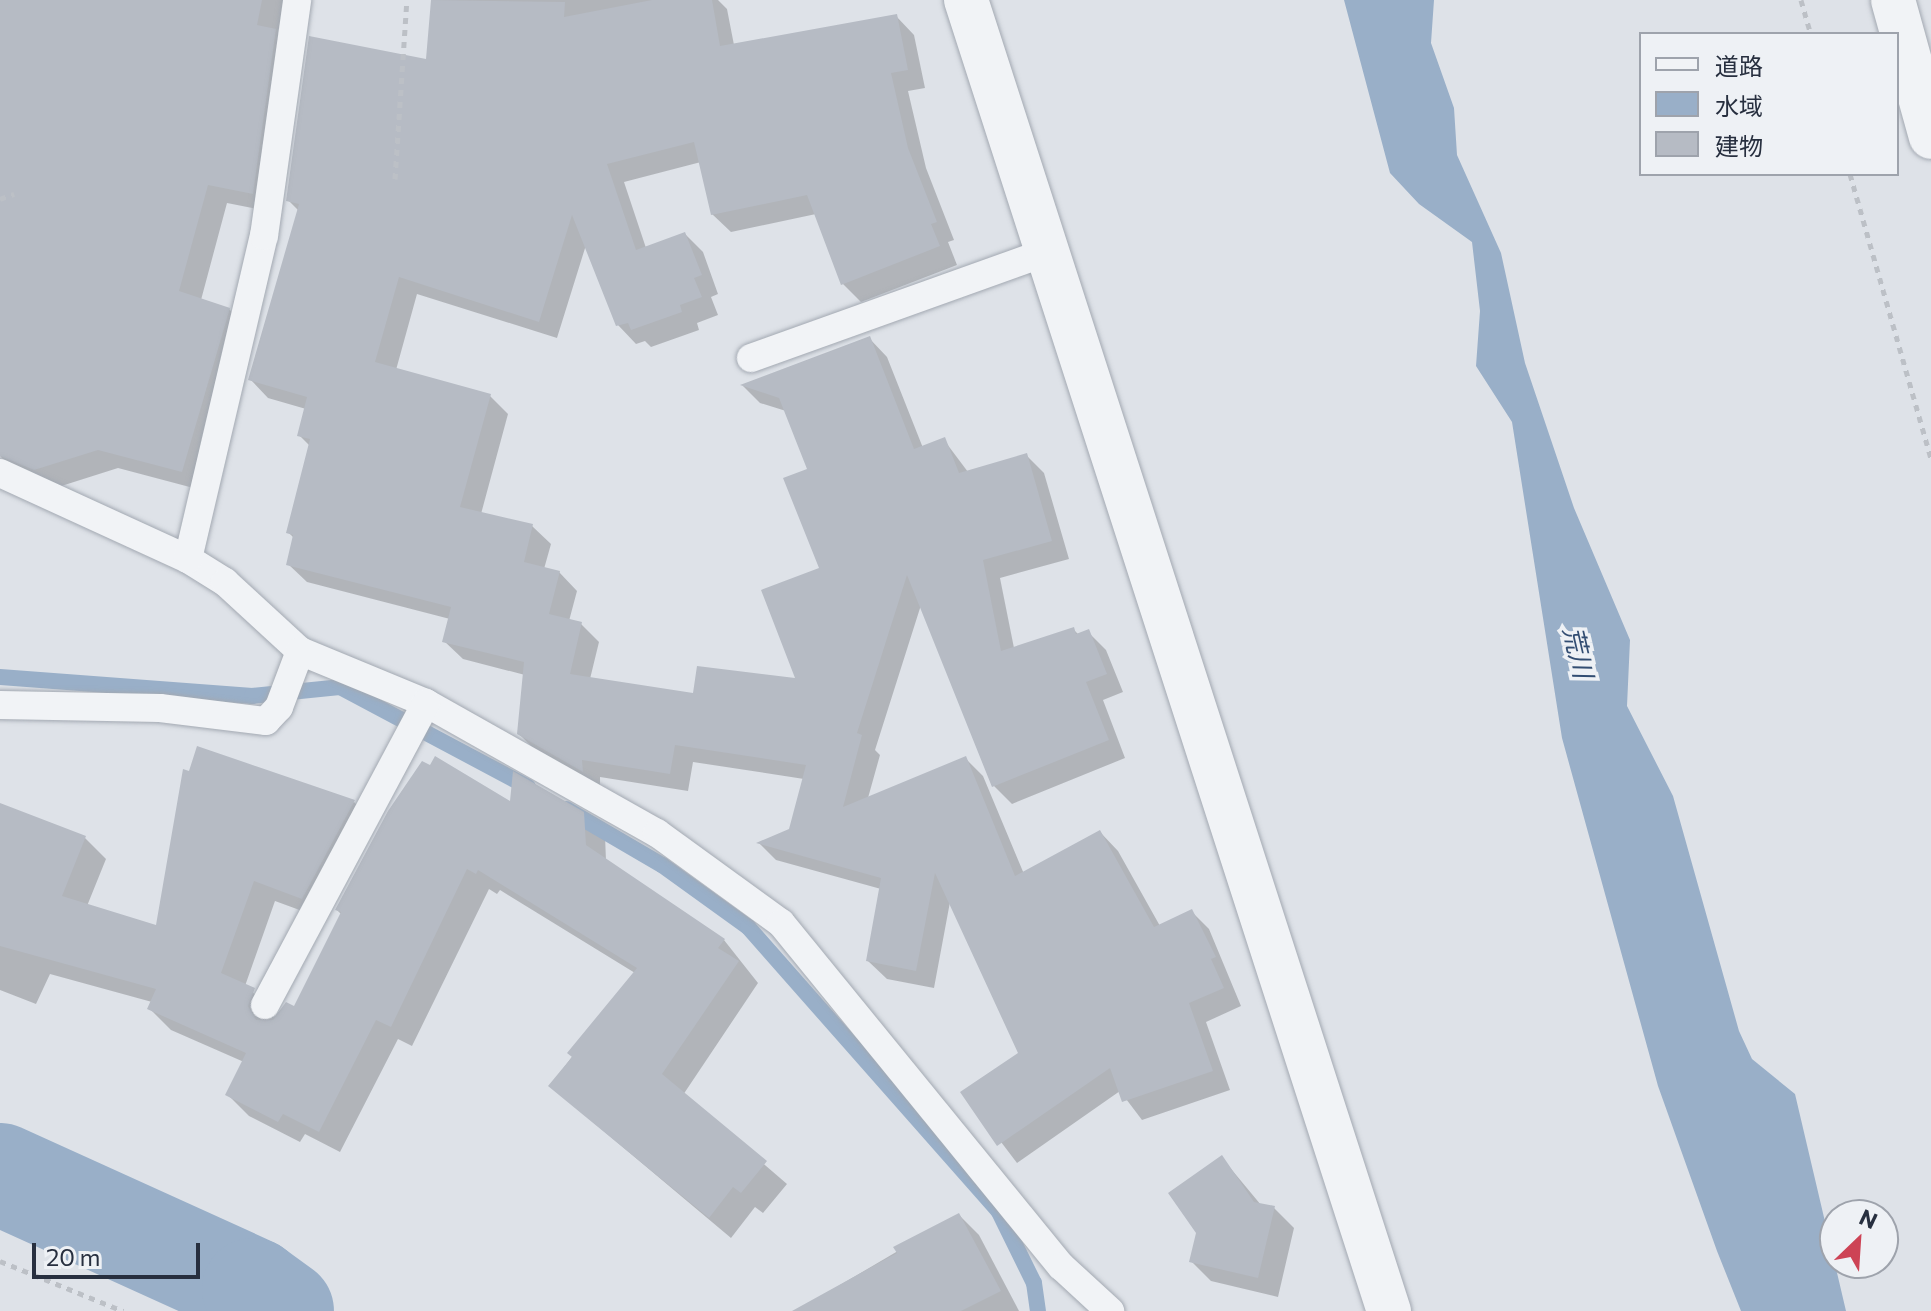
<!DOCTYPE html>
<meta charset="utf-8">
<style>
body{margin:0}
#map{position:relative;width:1931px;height:1311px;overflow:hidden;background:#dee2e8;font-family:Commissioner,"Noto Sans JP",sans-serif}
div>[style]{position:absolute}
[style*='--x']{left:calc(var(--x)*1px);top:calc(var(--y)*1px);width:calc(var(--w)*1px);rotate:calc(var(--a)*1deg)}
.water>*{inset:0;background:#99afc8}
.shadow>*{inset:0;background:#0003}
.stream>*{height:16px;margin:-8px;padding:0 8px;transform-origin:8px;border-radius:8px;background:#99afc8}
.river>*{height:102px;margin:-51px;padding:0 51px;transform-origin:51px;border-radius:51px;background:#99afc8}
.building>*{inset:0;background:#b6bbc4}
.path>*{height:5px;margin-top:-2.5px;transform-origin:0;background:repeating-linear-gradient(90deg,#bcc0c6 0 6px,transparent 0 12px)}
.roads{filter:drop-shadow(0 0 2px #a3a9b2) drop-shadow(0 0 2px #a3a9b2)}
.service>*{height:28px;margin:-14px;padding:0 14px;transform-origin:14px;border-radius:14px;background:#f1f3f6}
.tertiary>*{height:44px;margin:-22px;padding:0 22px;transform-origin:22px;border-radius:22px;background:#f1f3f6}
span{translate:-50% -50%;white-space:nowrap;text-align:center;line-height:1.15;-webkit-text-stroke:7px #eef1f5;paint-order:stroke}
.water-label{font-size:26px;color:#324d72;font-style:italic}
.legend{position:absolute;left:1639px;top:32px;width:260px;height:144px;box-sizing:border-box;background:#eef1f5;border:2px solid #9ea3ac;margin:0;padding:10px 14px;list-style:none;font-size:24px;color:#272f3f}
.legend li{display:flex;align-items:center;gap:16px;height:40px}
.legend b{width:40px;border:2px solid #9ea3ac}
.north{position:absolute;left:1819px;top:1199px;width:80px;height:80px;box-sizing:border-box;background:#eef1f5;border:2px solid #9ea3ac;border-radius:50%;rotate:25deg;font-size:22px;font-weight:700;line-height:32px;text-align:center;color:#272f3f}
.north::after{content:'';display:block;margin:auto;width:28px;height:36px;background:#cd4355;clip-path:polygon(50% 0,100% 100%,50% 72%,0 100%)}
.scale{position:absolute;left:32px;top:1243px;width:168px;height:36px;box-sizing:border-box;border:4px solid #272f3f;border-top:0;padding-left:10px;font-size:24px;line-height:28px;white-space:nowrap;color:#272f3f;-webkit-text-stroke:6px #eef1f5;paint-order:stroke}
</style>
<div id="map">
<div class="water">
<i style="clip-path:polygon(1344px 0,1434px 0,1431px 43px,1454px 108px,1457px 155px,1501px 253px,1525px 363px,1574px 508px,1630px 640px,1627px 706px,1673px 796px,1739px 1031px,1752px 1059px,1795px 1094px,1846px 1311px,1741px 1311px,1717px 1251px,1658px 1086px,1562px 738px,1512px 422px,1476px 366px,1480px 311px,1472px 242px,1419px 204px,1390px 173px)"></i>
</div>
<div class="shadow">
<i style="clip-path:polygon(0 0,285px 0,278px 33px,294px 50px,272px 212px,227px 203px,201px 300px,229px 309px,248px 329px,201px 490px,118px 468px,55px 488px,19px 475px,0 456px)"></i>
<i style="clip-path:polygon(433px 0,718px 0,727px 9px,734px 45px,896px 16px,914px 35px,925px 88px,908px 91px,926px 168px,954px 240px,948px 242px,957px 265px,861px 302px,843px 284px,816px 214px,731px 232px,712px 214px,701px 162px,624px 182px,646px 248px,685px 234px,703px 252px,718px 294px,711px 297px,718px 315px,697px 323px,699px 330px,651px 347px,645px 341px,636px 344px,618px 325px,586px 245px,557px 338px,417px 294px,396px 370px,490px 396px,508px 414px,481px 514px,532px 526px,551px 544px,544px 569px,559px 572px,577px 591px,569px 621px,581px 624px,599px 642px,590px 679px,695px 695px,798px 681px,822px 569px,809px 470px,786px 411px,760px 403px,743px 386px,869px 338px,887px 357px,923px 448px,944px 440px,968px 472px,1026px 455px,1044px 473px,1069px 559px,1000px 578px,1014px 648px,1073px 629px,1079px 635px,1088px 632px,1106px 650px,1123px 692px,1103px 700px,1125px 758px,1012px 804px,994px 786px,921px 605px,875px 750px,880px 755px,868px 798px,965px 758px,983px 776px,1024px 874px,1100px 832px,1118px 851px,1160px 926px,1191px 911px,1209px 929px,1241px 1006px,1206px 1022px,1230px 1090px,1142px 1120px,1120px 1091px,1017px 1163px,963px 1092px,1020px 1053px,950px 902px,934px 988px,887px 979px,868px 961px,881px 889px,776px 860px,759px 843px,791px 830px,804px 779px,693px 762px,688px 791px,600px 777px,600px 788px,537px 752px,519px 734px,525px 675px,463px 659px,444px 641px,450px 619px,307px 582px,288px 564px,294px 538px,288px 532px,310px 446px,299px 435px,306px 409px,268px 398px,250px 379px,299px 211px,288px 200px,428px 61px)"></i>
<i style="clip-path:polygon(354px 802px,375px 823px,324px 919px,275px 901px,245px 986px,275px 1011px,274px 1017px,286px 1004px,295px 1008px,342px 915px,337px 910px,512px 804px,583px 813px,605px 835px,606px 861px,724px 940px,758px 983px,683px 1095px,787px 1184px,763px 1213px,755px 1207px,731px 1238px,550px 1086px,635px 973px,500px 890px,497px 894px,489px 889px,412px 1046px,398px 1039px,340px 1152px,305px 1134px,300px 1142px,249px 1116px,228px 1095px,244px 1062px,171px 1030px,150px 1009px,152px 1002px,50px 974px,36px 1004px,0 990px,0 805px,85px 838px,106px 859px,87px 906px,158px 927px)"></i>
<i style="clip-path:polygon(1222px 1158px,1261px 1205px,1274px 1208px,1294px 1228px,1278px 1297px,1211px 1281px,1191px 1261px)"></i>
<i style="clip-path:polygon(959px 1215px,979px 1235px,1019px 1311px,796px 1311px)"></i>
</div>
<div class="stream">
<i style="--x:0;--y:677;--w:253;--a:4.3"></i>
<i style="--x:252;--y:696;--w:88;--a:-5.8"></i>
<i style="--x:340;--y:687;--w:213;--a:28"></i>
<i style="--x:566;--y:809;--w:111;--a:30.3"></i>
<i style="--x:662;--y:865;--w:106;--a:35.8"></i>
<i style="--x:748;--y:927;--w:380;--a:48.6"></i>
<i style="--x:999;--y:1212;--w:79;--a:63.8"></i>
<i style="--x:1034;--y:1283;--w:28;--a:82"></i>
</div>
<div class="river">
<i style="--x:0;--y:1174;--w:278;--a:24.4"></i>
<i style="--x:253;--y:1289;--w:37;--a:36"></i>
</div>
<div class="building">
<i style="clip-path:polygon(0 0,262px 0,257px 25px,276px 29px,253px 194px,208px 185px,179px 291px,230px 308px,182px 472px,98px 450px,34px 470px,0 456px)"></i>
<i style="clip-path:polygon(431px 0,565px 2px,564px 17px,652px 0,712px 0,720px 46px,897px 14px,908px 70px,891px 73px,908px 148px,937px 222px,931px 224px,940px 246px,841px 285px,807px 195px,711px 215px,694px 142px,607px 164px,636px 250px,685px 232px,702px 275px,694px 278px,702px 297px,680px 305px,682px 312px,631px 330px,628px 323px,616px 326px,572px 215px,539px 322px,399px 277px,375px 362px,491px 394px,460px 507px,533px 524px,524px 562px,560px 571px,549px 614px,582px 622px,570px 674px,693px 693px,697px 666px,795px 678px,761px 590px,819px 568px,783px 478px,807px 469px,779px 398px,740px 385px,870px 336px,914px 449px,945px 437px,959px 473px,1027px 453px,1052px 541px,983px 560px,1001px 651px,1074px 627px,1076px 634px,1089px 629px,1107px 674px,1086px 682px,1109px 740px,992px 787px,907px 575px,857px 733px,862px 735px,843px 807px,966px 756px,1015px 876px,1100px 830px,1154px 927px,1192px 909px,1216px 957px,1211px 959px,1224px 988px,1189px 1003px,1213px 1071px,1122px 1102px,1110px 1068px,997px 1146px,960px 1092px,1018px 1053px,935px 873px,916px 971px,866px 961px,881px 878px,756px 843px,789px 829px,806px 765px,675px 745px,670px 774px,582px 760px,583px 772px,517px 734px,524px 662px,442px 642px,451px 607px,286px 565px,293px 535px,286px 533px,310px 439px,297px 436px,307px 397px,248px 380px,299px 204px,286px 201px,309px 36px,426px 59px)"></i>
<i style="clip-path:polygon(197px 746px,355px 800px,302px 899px,254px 881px,221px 973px,255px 988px,248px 1006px,256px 1020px,273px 1020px,286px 1002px,294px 1006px,341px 912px,335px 910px,388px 811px,422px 761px,430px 765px,435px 756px,510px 801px,513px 771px,584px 812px,586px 845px,725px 939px,718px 948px,739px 961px,662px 1074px,767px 1161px,741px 1193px,733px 1187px,709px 1218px,548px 1086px,572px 1057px,567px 1053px,637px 968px,478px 870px,476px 874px,467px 869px,391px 1027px,376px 1020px,319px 1132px,283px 1114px,278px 1122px,225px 1095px,246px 1053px,147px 1009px,156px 989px,0 946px,0 803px,86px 836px,62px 896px,156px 925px,183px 769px,189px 771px)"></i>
<i style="clip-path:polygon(1222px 1155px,1254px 1202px,1275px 1206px,1258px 1278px,1189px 1262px,1196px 1233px,1168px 1193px)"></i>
<i style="clip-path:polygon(959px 1213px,1001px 1291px,961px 1311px,792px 1311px,897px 1253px,893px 1247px)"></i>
</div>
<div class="path">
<i style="--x:1801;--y:0;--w:35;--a:74"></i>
<i style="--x:1850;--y:174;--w:295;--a:74.1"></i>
<i style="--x:395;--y:179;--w:179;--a:-86.2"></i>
<i style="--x:0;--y:199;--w:15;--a:-20"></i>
<i style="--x:0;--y:1261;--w:133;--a:22.1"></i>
</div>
<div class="roads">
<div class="service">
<i style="--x:751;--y:358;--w:314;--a:-19.7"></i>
<i style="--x:0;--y:473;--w:207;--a:24.6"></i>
<i style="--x:188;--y:559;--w:44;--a:31.9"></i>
<i style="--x:225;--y:582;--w:102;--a:42.6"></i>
<i style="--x:188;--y:559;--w:332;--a:-76.8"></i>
<i style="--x:264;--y:236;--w:238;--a:-82"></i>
<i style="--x:0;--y:705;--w:160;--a:1.1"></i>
<i style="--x:160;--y:708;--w:107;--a:7"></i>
<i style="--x:266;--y:721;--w:19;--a:-47"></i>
<i style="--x:279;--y:707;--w:60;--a:-69.4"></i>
<i style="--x:300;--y:651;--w:136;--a:22.4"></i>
<i style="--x:426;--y:703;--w:265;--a:29.4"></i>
<i style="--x:657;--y:833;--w:153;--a:36"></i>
<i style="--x:781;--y:923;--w:443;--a:50.8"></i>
<i style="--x:1061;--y:1266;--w:67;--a:42.6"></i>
<i style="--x:265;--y:1005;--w:342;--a:-61.9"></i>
</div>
<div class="tertiary">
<i style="--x:966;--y:0;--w:1378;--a:72.12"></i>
<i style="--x:1893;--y:0;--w:142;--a:74.5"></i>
</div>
</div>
<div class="water-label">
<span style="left:1579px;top:652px;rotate:77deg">荒川</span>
</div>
<ul class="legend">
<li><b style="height:10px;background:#f1f3f6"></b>道路</li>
<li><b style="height:22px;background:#99afc8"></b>水域</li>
<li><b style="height:22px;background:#b6bbc4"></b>建物</li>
</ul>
<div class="north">N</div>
<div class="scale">20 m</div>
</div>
